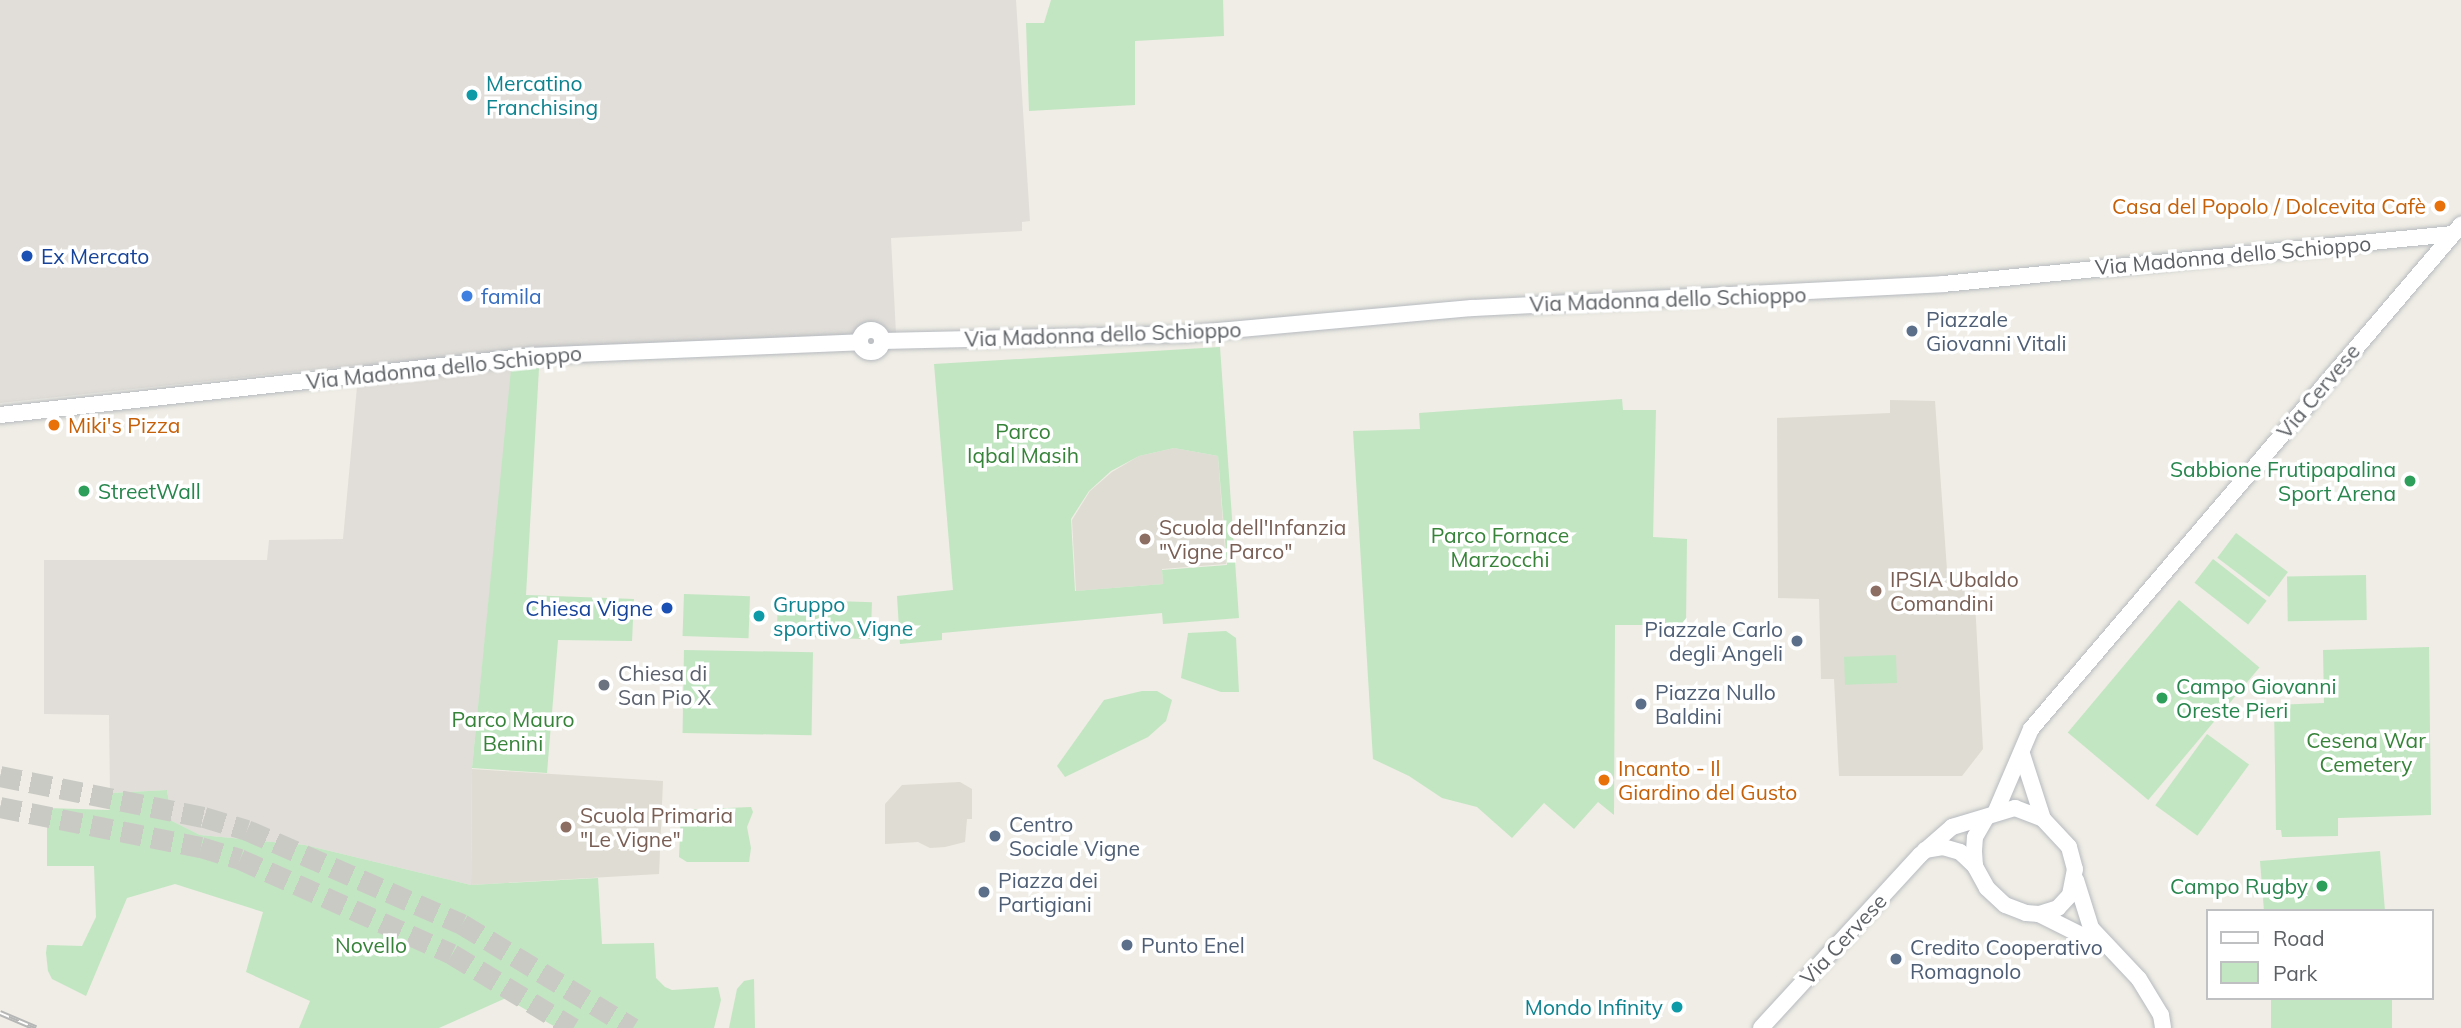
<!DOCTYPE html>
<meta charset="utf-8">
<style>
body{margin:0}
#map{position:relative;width:2461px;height:1028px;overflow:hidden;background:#efede5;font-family:Mulish,sans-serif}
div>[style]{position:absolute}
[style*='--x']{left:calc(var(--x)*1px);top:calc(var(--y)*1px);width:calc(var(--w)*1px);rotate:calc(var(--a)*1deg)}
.industrial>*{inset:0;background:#e1ded9}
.education>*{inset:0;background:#dfdcd3}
.green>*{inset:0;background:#c2e6c2;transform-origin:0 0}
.highway-tunnel>*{height:21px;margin-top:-10.5px;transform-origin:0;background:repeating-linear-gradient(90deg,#cacac5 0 21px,transparent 0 31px)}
.roads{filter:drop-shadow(0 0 2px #b6babf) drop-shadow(0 0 2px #b6babf)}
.secondary>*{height:16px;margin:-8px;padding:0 8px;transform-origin:8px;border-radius:8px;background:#fff}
.secondary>.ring{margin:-8px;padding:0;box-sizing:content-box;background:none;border:16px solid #fff;border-radius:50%}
.rail>*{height:6px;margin-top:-3px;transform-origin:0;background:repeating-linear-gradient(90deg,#fff 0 10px,#b5b6b6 0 20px);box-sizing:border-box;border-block:2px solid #b5b6b6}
.dots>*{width:19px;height:19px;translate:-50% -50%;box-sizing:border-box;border:4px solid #fff;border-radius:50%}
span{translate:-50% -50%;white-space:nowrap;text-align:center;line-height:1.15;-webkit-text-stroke:7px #fff;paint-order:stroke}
.culture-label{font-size:21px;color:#0d838f}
.left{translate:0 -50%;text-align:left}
.right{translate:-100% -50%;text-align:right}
.food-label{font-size:21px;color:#c56008}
.street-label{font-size:21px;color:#5d6165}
.transit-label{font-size:21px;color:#164399}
.shop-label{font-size:21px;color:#366cbe}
.service-label{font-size:21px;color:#4e5e75}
.park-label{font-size:21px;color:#368339}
.leisure-label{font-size:21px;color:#27864d}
.education-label{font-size:21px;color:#785e54}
.worship-label{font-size:21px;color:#5b616d}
.legend{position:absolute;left:2206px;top:909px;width:228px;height:91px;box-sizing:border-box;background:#fff;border:2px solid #bec0c1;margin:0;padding:9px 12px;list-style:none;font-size:21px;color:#5d6165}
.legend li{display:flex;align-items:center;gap:14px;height:35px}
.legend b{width:35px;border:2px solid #bec0c1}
</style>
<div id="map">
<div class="industrial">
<i style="clip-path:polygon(0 0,1016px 0,1030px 221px,1022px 222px,1022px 231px,891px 238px,896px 333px,514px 351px,472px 768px,471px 885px,305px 845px,200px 835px,172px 821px,167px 790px,110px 793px,109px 715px,44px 714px,44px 560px,267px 560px,269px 540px,343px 539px,359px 365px,0 403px)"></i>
</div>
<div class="education">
<i style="clip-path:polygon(1890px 400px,1935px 401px,1948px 584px,1974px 584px,1983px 749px,1962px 776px,1839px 776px,1834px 679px,1821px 679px,1819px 599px,1778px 598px,1777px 418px,1890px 413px)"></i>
<i style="clip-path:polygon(1174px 448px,1218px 456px,1226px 564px,1162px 569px,1163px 584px,1076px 591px,1072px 520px,1090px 491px,1112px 472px,1139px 456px)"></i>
<i style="clip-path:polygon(472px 769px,663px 781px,659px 874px,471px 885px)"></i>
<i style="clip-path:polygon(960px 782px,972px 789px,972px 819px,967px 819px,965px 842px,945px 847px,930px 848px,918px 842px,885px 844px,885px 804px,902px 785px)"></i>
</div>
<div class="green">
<i style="clip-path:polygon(1051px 0,1223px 0,1224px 36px,1135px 41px,1135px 105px,1029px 111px,1026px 23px,1044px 23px)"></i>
<i style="clip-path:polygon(evenodd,1220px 347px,1239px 618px,1163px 624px,1162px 613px,942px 633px,942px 640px,900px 644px,897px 596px,953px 590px,934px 364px,1220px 347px,1174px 448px,1218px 456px,1227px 565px,1162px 570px,1163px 584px,1075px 591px,1071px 519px,1089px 491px,1111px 471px,1139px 456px,1174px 448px)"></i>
<i style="clip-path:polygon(539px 368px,526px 595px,634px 599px,632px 641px,558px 640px,547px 773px,472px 768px,511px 369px)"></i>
<i style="clip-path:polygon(1622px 399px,1623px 410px,1656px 410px,1653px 537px,1687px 539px,1686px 625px,1615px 625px,1614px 815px,1598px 802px,1574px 829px,1544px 803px,1512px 838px,1477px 807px,1442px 798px,1409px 776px,1373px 759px,1353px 431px,1420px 429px,1419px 413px)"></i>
<i style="left:2236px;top:533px;width:65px;height:31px;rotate:37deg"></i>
<i style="left:2213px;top:559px;width:68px;height:30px;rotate:38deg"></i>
<i style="left:2366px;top:575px;width:45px;height:79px;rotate:89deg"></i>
<i style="left:684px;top:594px;width:66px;height:42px;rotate:2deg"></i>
<i style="left:778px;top:599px;width:94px;height:37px;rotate:2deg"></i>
<i style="left:2179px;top:600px;width:105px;height:173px;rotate:40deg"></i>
<i style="clip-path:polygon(1226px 631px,1236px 638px,1239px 692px,1221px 692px,1181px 678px,1188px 633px)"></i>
<i style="clip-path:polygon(2429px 647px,2431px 815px,2338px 818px,2338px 836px,2282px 837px,2281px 830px,2276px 830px,2274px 705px,2324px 703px,2323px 650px)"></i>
<i style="left:684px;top:650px;width:129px;height:83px;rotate:1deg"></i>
<i style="left:1896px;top:655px;width:28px;height:52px;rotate:88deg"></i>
<i style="clip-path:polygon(1142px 691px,1157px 691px,1172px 700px,1166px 721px,1148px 737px,1065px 777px,1057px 766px,1104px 700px)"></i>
<i style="left:2207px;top:734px;width:52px;height:88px;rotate:36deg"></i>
<i style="clip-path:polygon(167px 790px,172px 821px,200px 835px,305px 845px,471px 885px,598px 878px,602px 944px,654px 943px,656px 978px,665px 987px,672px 990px,718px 987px,721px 1000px,714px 1028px,557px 1028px,506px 998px,439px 1028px,299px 1028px,310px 1001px,246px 972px,263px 912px,175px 884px,127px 898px,86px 996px,52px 979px,48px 971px,46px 953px,47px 945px,82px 946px,96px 917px,94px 866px,47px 866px,47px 808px,110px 810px,110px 793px)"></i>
<i style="clip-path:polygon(751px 807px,753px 812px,747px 827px,751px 848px,749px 862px,687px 862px,679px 857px,681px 810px)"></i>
<i style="clip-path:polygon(2380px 851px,2385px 911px,2264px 911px,2260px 861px)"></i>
<i style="clip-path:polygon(754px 979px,755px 1028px,729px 1028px,737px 989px,744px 981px)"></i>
<i style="left:2271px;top:998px;width:121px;height:30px"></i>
</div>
<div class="highway-tunnel">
<i style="--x:0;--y:776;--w:208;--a:11.4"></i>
<i style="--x:204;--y:817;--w:45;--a:16.8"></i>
<i style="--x:247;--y:830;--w:235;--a:23.6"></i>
<i style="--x:462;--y:924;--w:200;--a:31.3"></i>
<i style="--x:0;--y:807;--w:205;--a:11.3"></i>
<i style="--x:201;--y:847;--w:41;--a:17.1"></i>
<i style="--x:240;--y:859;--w:232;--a:24.1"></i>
<i style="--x:452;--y:954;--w:142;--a:31.4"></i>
</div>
<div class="roads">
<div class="secondary">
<i class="ring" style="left:860px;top:330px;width:6px;height:6px"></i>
<i style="--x:882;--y:341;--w:303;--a:-1.3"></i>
<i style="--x:1185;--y:334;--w:288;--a:-5.2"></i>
<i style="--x:1472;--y:308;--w:472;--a:-2.9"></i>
<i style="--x:1943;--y:284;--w:512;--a:-5.6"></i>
<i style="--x:0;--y:415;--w:534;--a:-6.34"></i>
<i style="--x:531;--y:356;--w:328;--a:-2.4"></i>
<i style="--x:2022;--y:754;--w:68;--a:72.1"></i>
<i style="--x:1996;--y:811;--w:89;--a:-66.9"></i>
<i style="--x:2031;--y:729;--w:663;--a:-49.53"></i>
<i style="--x:1925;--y:850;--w:18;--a:-9"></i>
<i style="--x:1943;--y:847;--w:18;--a:16"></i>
<i style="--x:1960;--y:852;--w:21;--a:43"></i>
<i style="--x:2076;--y:880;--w:50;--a:72.6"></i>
<i style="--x:2091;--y:928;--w:70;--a:46.7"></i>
<i style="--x:2139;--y:979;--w:42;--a:58.6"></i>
<i style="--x:2161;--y:1015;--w:13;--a:81"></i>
<i style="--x:2039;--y:914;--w:67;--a:26.6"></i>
<i style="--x:1761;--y:1028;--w:235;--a:-47.4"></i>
<i style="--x:1920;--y:855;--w:43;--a:-41.2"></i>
<i style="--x:1952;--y:827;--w:66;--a:-16.8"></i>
<i style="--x:2015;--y:808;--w:30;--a:21"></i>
<i style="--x:2043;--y:819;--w:38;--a:47"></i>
<i style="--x:2069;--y:847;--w:23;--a:75"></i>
<i style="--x:2075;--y:869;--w:26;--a:101"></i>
<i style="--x:2070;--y:895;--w:18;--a:133"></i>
<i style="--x:2058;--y:908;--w:20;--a:162"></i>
<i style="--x:2039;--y:914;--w:13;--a:-176"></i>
<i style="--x:2026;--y:913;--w:22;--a:-159"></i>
<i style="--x:2005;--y:905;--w:25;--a:-137"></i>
<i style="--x:1987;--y:888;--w:25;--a:-119"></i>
<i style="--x:1975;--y:866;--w:15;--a:-94"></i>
<i style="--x:1974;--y:851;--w:14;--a:-86"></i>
<i style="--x:1975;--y:837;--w:22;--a:-60"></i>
</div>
</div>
<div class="rail">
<i style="--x:0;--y:1013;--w:39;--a:23"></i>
</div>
<div class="dots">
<i style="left:472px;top:95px;background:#0f9aa8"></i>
<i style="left:2440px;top:206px;background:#e8710a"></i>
<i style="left:27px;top:256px;background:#1a4fb4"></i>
<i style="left:467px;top:296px;background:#3f7fe0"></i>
<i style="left:1912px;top:331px;background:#5c6f8a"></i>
<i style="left:54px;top:425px;background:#e8710a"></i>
<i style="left:2410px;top:481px;background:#2e9e5b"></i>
<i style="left:84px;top:491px;background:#2e9e5b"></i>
<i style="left:1145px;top:539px;background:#8d6e63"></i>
<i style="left:1876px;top:591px;background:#8d6e63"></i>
<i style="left:667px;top:608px;background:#1a4fb4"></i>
<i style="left:759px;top:616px;background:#0f9aa8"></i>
<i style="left:1797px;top:641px;background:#5c6f8a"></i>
<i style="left:604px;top:685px;background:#6b7280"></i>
<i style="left:2162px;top:698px;background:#2e9e5b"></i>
<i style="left:1641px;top:704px;background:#5c6f8a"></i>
<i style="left:1604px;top:780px;background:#e8710a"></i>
<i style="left:566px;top:827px;background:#8d6e63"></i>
<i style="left:995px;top:836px;background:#5c6f8a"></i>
<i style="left:2322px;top:886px;background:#2e9e5b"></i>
<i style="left:984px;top:892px;background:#5c6f8a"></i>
<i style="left:1127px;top:945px;background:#5c6f8a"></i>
<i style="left:1896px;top:959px;background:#5c6f8a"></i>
<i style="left:1677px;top:1007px;background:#0f9aa8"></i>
</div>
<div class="culture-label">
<span class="left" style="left:486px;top:95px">Mercatino<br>Franchising</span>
<span class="left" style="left:773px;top:616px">Gruppo<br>sportivo Vigne</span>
<span class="right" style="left:1663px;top:1007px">Mondo Infinity</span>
</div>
<div class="food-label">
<span class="right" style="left:2426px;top:206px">Casa del Popolo / Dolcevita Cafè</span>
<span class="left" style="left:68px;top:425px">Miki's Pizza</span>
<span class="left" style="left:1618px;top:780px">Incanto - Il<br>Giardino del Gusto</span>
</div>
<div class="street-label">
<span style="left:2233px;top:255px;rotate:-5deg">Via Madonna dello Schioppo</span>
<span style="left:1668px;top:299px;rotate:-2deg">Via Madonna dello Schioppo</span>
<span style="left:1103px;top:334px;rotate:-2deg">Via Madonna dello Schioppo</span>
<span style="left:444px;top:367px;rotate:-6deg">Via Madonna dello Schioppo</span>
<span style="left:2318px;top:391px;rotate:-50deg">Via Cervese</span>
<span style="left:1843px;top:939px;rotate:-47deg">Via Cervese</span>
</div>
<div class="transit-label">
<span class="left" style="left:41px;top:256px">Ex Mercato</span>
<span class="right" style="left:653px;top:608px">Chiesa Vigne</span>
</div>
<div class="shop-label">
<span class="left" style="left:481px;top:296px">famila</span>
</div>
<div class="service-label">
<span class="left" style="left:1926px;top:331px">Piazzale<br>Giovanni Vitali</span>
<span class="right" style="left:1783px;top:641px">Piazzale Carlo<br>degli Angeli</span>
<span class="left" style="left:1655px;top:704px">Piazza Nullo<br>Baldini</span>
<span class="left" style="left:1009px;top:836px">Centro<br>Sociale Vigne</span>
<span class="left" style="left:998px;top:892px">Piazza dei<br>Partigiani</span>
<span class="left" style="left:1141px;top:945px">Punto Enel</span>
<span class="left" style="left:1910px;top:959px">Credito Cooperativo<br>Romagnolo</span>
</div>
<div class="park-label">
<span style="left:1023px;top:443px">Parco<br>Iqbal Masih</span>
<span style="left:1500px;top:547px">Parco Fornace<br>Marzocchi</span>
<span style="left:513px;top:731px">Parco Mauro<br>Benini</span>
<span style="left:2366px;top:752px">Cesena War<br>Cemetery</span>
<span style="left:371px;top:945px">Novello</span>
</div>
<div class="leisure-label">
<span class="right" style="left:2396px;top:481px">Sabbione Frutipapalina<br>Sport Arena</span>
<span class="left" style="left:98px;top:491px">StreetWall</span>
<span class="left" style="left:2176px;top:698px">Campo Giovanni<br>Oreste Pieri</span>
<span class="right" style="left:2308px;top:886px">Campo Rugby</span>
</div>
<div class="education-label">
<span class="left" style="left:1159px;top:539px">Scuola dell'Infanzia<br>"Vigne Parco"</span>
<span class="left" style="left:1890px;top:591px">IPSIA Ubaldo<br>Comandini</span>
<span class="left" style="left:580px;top:827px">Scuola Primaria<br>"Le Vigne"</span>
</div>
<div class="worship-label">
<span class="left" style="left:618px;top:685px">Chiesa di<br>San Pio X</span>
</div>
<ul class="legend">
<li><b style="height:9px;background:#fff"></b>Road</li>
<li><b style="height:19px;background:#c2e6c2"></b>Park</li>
</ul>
</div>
